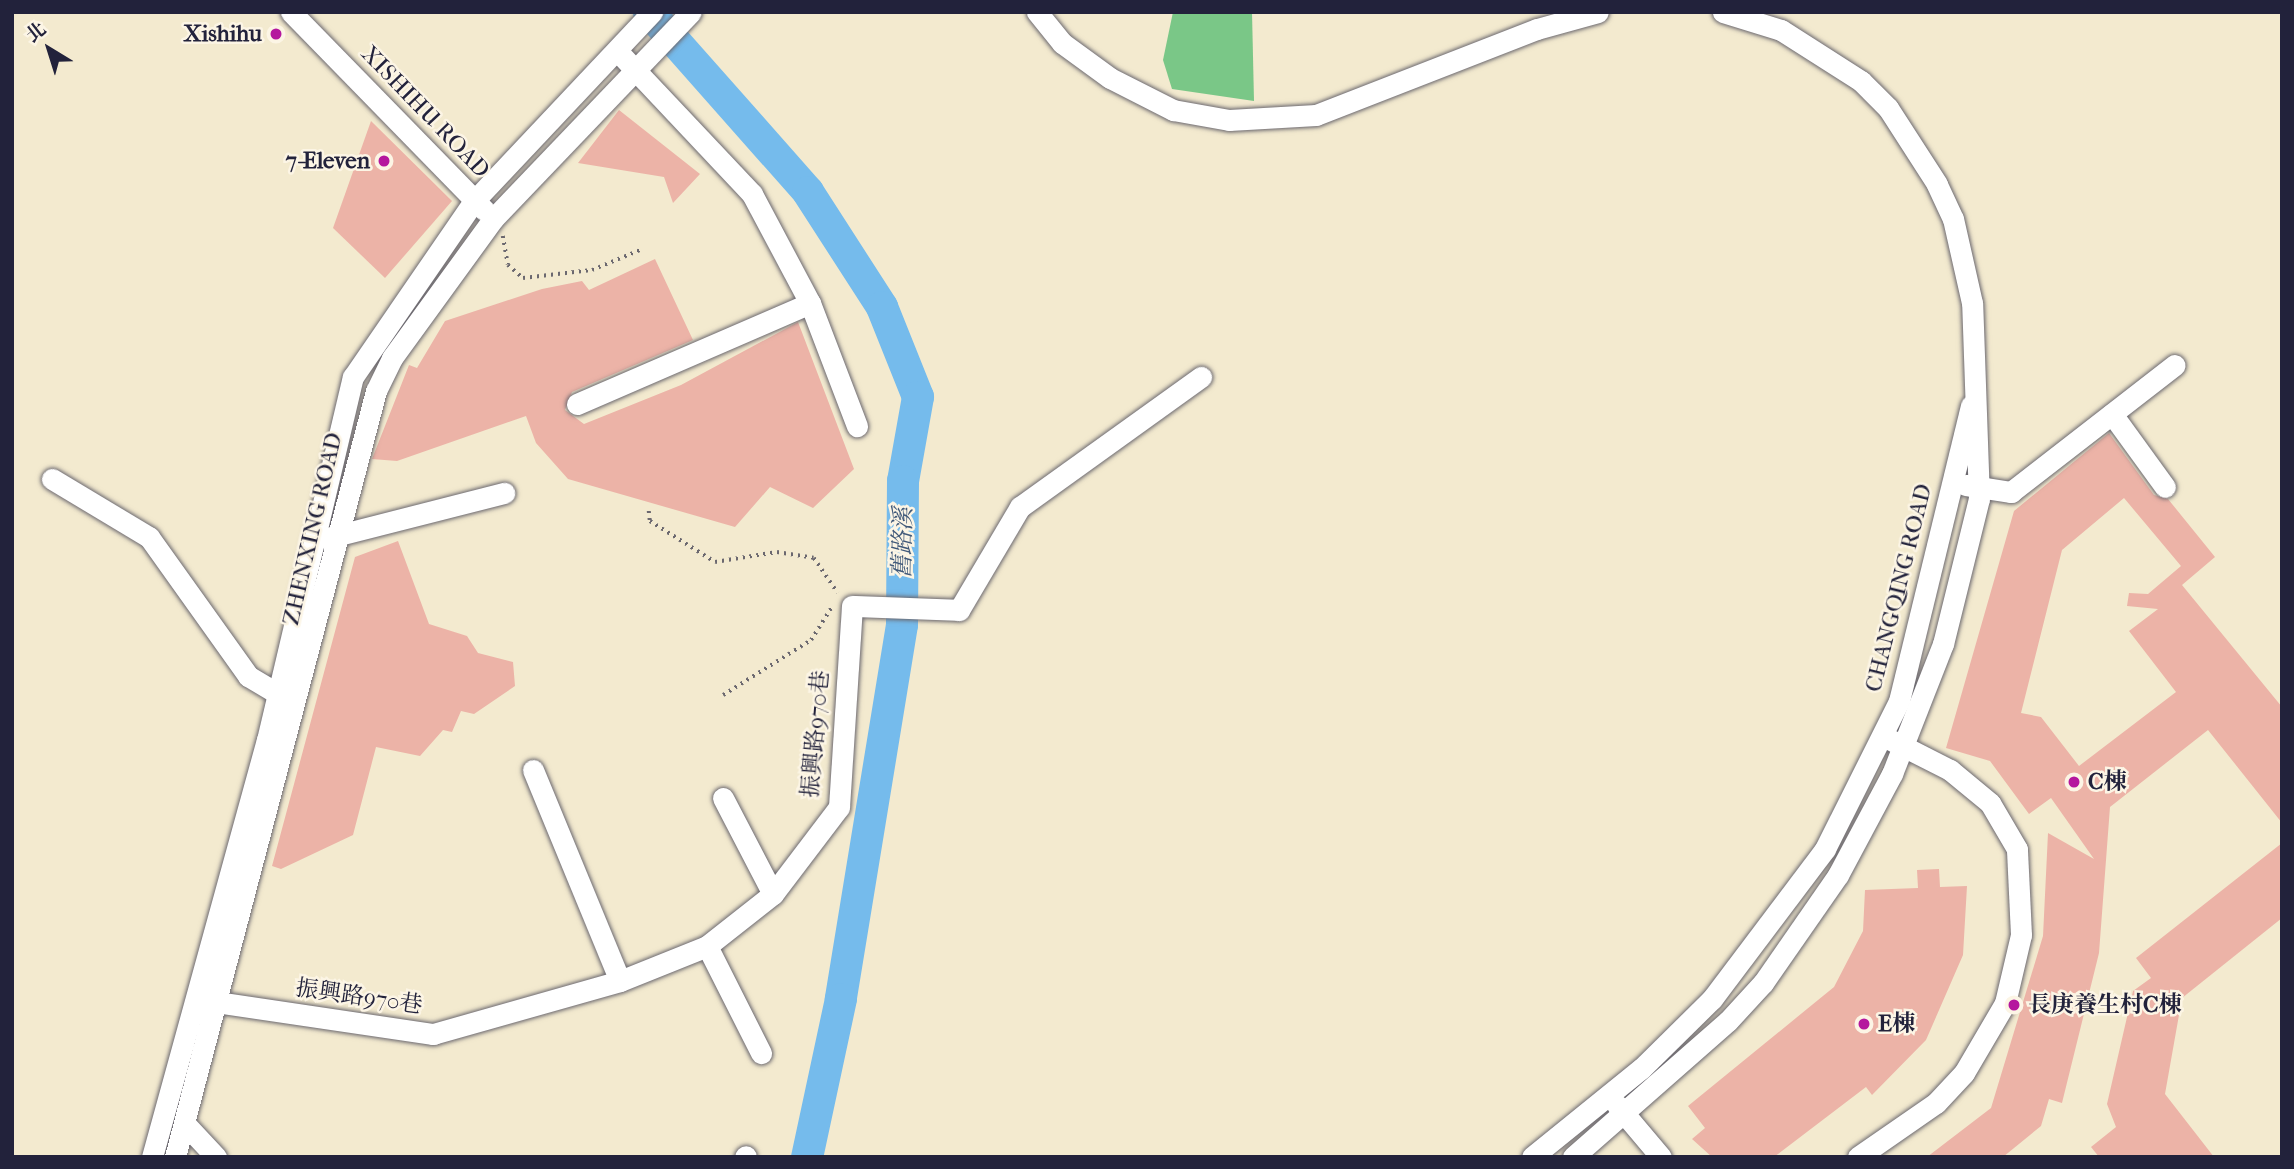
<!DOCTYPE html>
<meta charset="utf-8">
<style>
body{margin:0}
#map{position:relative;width:2294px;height:1169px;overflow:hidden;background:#f3eacf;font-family:"IM FELL French Canon","Noto Serif TC",serif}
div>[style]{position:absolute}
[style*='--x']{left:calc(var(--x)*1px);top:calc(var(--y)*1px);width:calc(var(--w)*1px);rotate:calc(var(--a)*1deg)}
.green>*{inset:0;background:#7ac787}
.river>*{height:32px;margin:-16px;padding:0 16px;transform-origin:16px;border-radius:16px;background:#75bbec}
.building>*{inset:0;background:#ecb3a7}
.path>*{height:3.5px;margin-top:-1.75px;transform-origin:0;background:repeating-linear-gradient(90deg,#6b686f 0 2px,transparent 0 7px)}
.roads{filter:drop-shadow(0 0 2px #6b686f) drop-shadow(0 0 2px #6b686f)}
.minor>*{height:21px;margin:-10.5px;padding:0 10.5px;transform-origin:10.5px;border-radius:10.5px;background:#fff}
.dots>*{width:19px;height:19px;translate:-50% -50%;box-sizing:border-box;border:4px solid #fcf5e5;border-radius:50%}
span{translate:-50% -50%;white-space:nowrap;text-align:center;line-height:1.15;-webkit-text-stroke:5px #fcf5e5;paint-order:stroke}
.poi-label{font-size:23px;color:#22223b;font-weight:700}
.right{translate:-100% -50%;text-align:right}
.left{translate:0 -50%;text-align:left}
.street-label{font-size:23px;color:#22223b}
.water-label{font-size:24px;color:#3f5879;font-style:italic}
.frame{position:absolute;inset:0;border:14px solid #22223b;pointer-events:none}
.north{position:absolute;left:14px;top:14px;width:70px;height:70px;-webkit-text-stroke:5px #fcf5e5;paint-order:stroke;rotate:322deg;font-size:19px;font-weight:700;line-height:28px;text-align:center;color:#22223b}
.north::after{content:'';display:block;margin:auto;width:24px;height:32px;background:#22223b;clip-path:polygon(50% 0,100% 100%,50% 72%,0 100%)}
</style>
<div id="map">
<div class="green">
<i style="clip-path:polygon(1173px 12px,1252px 12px,1254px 101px,1172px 89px,1163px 60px)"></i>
</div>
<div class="river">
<i style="--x:649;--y:12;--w:240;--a:48.5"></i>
<i style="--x:808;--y:192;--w:137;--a:57.2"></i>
<i style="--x:882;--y:307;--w:97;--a:68.2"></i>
<i style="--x:918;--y:397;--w:85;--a:100.1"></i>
<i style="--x:903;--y:481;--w:144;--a:90.4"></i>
<i style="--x:902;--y:625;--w:379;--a:99.3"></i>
<i style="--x:841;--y:999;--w:162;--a:102.1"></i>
</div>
<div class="building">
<i style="clip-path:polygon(619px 110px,700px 174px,673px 203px,664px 177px,578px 163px)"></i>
<i style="clip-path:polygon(371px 121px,452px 201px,385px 278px,333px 228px)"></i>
<i style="clip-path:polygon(655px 259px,693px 340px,572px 392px,565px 410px,584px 424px,681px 385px,798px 322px,854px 469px,813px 508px,770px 487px,735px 527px,568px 479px,536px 443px,526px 416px,397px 461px,372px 459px,409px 365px,417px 368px,445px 321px,542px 289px,582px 281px,589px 290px)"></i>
<i style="clip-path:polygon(evenodd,2109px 433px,2154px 495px,2168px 499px,2215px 557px,2182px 585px,2282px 707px,2282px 823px,2208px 730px,2110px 807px,2099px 953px,2062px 1103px,2049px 1099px,2041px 1126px,2003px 1157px,1927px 1157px,1991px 1108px,2043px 936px,2048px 833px,2094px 859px,2051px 798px,2029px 814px,1990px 761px,1946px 748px,2014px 511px,2109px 433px,2124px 498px,2181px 566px,2148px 594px,2129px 593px,2127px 606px,2158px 609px,2129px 631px,2176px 692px,2079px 766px,2041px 717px,2021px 713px,2062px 550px,2124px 498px)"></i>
<i style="clip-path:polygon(398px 541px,429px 624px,467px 636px,478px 653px,513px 662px,515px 686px,474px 714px,461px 711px,452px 732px,443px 730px,420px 756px,376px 747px,353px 835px,281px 869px,272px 866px,355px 557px)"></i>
<i style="clip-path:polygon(2282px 843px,2282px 918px,2182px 998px,2165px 1094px,2214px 1157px,2099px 1157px,2091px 1147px,2116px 1127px,2107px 1104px,2133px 991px,2151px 978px,2136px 958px)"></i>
<i style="clip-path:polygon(1939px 869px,1940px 887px,1967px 886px,1963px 955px,1926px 1040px,1872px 1095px,1866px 1087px,1774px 1157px,1712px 1157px,1692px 1139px,1705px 1128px,1688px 1106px,1834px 987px,1863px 931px,1865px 890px,1918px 888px,1917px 870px)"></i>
</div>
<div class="path">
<i style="--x:503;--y:236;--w:29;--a:80"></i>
<i style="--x:508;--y:265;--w:20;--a:41"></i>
<i style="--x:523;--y:278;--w:69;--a:-6.6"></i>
<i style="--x:592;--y:270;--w:52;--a:-22.6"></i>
<i style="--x:649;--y:511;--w:10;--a:84"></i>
<i style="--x:650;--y:521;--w:77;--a:32.2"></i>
<i style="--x:715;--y:562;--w:63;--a:-9.2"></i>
<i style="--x:777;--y:552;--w:37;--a:9"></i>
<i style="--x:814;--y:558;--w:42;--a:55.6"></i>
<i style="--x:723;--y:695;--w:104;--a:-32"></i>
<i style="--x:811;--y:640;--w:41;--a:-57.8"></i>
</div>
<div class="roads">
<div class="minor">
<i style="--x:291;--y:12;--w:277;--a:45.7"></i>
<i style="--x:1037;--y:12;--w:40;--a:51"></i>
<i style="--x:1062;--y:43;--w:59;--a:36.1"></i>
<i style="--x:1110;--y:78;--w:71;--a:26.9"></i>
<i style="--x:1173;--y:110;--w:57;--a:10.1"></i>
<i style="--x:1229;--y:120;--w:87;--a:-3.3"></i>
<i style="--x:1316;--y:115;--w:237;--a:-21.3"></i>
<i style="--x:1537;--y:29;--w:63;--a:-15.6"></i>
<i style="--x:623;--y:57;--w:188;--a:46.7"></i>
<i style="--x:752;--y:194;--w:123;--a:62"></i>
<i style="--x:810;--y:303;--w:132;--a:69.1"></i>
<i style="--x:577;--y:404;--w:254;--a:-23.4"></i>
<i style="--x:2112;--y:414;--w:90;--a:54"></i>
<i style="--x:52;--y:479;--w:113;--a:30.9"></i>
<i style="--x:149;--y:537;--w:171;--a:54.5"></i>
<i style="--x:248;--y:676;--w:49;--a:30.8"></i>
<i style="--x:1966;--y:485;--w:46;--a:8.8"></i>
<i style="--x:2011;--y:492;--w:207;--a:-37.8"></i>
<i style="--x:327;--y:538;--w:183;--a:-14.3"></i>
<i style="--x:533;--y:770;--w:228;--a:67.6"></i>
<i style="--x:723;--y:798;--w:108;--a:62.5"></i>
<i style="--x:707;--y:946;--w:120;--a:63.2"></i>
<i style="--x:196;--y:999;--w:240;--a:8.4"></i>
<i style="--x:433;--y:1034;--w:194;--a:-15.8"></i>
<i style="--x:620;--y:981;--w:94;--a:-21.9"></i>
<i style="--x:707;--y:946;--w:84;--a:-38.2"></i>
<i style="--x:773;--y:894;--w:109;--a:-52.8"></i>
<i style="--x:839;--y:807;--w:201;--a:-86.3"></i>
<i style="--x:852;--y:606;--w:107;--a:2.1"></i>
<i style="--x:959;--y:610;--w:120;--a:-59.4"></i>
<i style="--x:1020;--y:507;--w:223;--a:-35.7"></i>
<i style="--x:1617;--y:1105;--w:68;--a:49.8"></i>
<i style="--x:186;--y:1125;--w:44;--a:46.8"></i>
<i style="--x:152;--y:1157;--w:433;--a:-74.6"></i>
<i style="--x:267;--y:740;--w:373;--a:-76.7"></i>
<i style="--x:353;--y:377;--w:214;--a:-55.5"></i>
<i style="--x:474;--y:201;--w:260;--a:-46.7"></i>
<i style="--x:175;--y:1157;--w:792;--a:-75.3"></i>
<i style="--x:376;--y:391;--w:37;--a:-64"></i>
<i style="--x:392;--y:358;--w:172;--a:-54"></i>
<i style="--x:493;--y:219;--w:286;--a:-46.3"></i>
<i style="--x:745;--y:1157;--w:1;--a:-45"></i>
<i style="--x:1532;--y:1157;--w:141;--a:-39"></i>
<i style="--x:1642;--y:1068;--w:98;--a:-44.6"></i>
<i style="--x:1712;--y:999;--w:188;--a:-53"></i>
<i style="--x:1825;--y:849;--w:165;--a:-63.4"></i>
<i style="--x:1899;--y:701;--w:304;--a:-76.3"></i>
<i style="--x:1573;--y:1157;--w:206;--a:-41.3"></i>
<i style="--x:1728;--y:1021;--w:52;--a:-47.4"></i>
<i style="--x:1763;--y:983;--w:131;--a:-55.2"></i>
<i style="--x:1838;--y:875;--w:115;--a:-61.9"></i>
<i style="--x:1892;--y:774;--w:140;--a:-68.6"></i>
<i style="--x:1943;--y:644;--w:149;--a:-76.1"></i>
<i style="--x:1979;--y:499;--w:196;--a:-92"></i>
<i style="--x:1972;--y:303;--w:86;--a:-102.7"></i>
<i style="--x:1953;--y:219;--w:38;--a:-115"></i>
<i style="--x:1937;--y:184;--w:90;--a:-122.8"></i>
<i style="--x:1888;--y:108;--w:38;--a:-135"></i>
<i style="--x:1861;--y:81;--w:95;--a:-147.5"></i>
<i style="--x:1781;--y:30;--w:61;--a:-162.8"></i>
<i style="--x:1858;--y:1157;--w:95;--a:-34.7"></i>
<i style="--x:1936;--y:1103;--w:41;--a:-47"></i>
<i style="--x:1964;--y:1073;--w:81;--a:-59.6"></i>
<i style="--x:2005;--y:1003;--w:70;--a:-76.8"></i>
<i style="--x:2021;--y:935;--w:86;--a:-92.7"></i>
<i style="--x:2017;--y:849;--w:53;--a:-120.4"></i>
<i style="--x:1990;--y:803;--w:52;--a:-140.5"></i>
<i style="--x:1950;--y:770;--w:66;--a:-153"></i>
</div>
</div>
<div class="dots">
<i style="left:276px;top:34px;background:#b5179e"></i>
<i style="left:384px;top:161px;background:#b5179e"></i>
<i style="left:2074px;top:782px;background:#b5179e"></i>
<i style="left:2014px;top:1005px;background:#b5179e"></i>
<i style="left:1864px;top:1024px;background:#b5179e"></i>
</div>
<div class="poi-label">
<span class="right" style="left:262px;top:34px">Xishihu</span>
<span class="right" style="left:370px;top:161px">7-Eleven</span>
<span class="left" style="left:2088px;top:782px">C棟</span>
<span class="left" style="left:2028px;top:1005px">長庚養生村C棟</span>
<span class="left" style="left:1878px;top:1024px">E棟</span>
</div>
<div class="street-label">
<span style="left:425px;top:112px;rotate:46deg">XISHIHU ROAD</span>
<span style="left:313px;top:529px;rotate:-77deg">ZHENXING ROAD</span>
<span style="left:1899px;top:588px;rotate:-76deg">CHANGQING ROAD</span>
<span style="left:816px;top:734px;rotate:-85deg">振興路970巷</span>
<span style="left:359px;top:997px;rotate:8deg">振興路970巷</span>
</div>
<div class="water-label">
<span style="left:903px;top:543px;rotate:-89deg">舊路溪</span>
</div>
<div class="frame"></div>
<div class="north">北</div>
</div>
